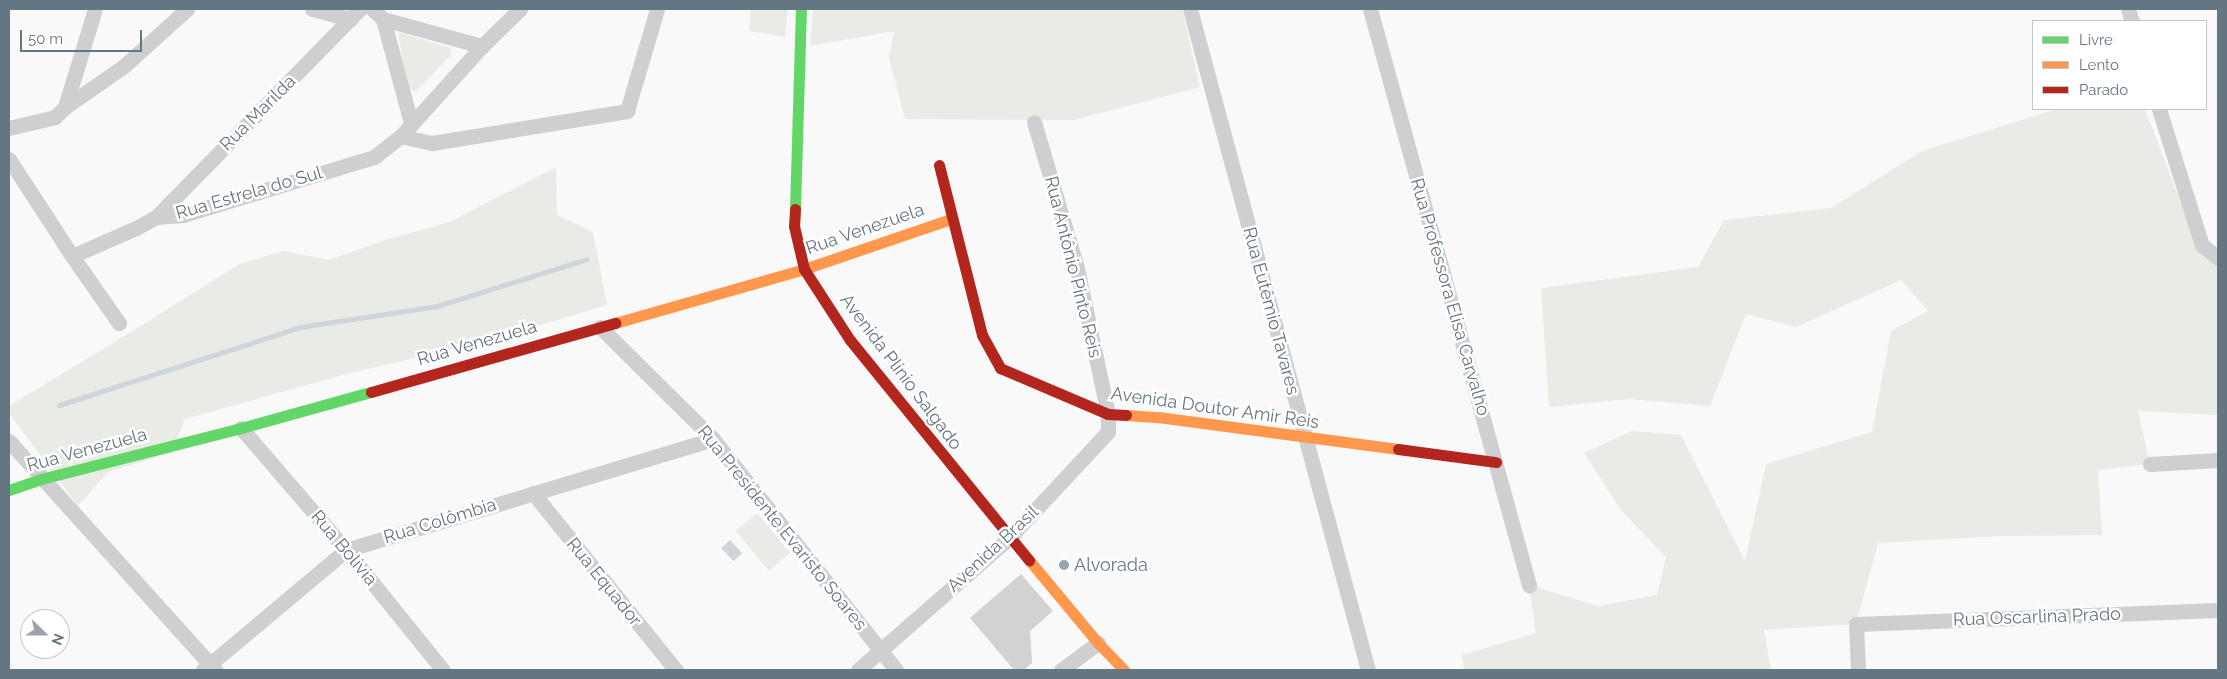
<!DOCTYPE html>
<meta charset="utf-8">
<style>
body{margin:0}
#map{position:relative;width:2227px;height:679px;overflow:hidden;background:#f9f9f9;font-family:Raleway,sans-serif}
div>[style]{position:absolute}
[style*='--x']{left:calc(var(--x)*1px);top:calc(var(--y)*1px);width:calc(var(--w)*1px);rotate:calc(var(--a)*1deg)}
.green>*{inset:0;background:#e8ebe6;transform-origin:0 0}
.water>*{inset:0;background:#ced6d9;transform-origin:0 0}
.stream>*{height:5px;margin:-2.5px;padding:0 2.5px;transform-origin:2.5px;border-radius:2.5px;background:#ced6d9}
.building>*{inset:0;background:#d0d2d3}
.street>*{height:15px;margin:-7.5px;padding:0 7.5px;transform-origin:7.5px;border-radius:7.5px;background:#cecfd0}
.fast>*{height:11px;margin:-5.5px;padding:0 5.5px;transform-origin:5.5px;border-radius:5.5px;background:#63d668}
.slow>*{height:11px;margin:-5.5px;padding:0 5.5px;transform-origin:5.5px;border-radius:5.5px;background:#ff974d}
.jam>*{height:11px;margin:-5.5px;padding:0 5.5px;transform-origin:5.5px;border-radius:5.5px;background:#b3261e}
.dots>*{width:14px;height:14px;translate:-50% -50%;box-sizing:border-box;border:2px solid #fff;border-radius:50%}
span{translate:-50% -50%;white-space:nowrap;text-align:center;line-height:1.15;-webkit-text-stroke:5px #fff;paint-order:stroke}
.street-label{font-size:18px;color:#657683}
.poi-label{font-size:18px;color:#657683}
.left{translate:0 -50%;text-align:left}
.frame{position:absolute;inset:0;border:10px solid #657683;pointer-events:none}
.legend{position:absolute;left:2032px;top:20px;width:175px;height:90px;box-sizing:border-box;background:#fff;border:1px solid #c1c8cd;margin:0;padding:6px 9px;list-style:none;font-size:15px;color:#657683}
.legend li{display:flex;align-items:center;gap:10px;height:25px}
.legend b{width:25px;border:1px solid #c1c8cd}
.north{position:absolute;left:20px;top:609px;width:50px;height:50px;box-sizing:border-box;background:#fff;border:1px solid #c1c8cd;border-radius:50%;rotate:112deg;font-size:14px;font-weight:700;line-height:20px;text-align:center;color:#657683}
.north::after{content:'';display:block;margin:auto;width:18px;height:22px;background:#99a4ac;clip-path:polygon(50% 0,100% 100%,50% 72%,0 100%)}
.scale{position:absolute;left:20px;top:30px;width:122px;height:22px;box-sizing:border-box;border:2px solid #657683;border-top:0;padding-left:6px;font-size:15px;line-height:18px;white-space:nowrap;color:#657683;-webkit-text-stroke:4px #fff;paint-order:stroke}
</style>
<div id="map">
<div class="green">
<i style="clip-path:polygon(751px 9px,788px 9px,785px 37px,749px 31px)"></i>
<i style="clip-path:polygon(813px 9px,1182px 9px,1200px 87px,1074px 120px,905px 119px,889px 58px,894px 31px,810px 46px)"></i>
<i style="clip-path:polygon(398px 32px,451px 48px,451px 55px,415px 92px,407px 87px)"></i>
<i style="clip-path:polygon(2057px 109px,2145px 109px,2198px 248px,2218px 265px,2218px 415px,2138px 411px,2150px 464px,2098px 470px,2102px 535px,2002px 536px,1878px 543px,1856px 624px,1764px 630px,1771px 670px,1464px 670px,1462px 655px,1536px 633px,1529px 585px,1598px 606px,1657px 595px,1666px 557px,1621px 510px,1584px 453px,1632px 431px,1681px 435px,1745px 561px,1766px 464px,1872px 432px,1891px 331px,1928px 311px,1901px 280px,1796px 327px,1746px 314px,1710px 406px,1630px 399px,1549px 407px,1541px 288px,1698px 267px,1724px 220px,1831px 208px,1922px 151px)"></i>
<i style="clip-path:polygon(556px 167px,557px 215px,593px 232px,607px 305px,488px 341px,346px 374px,185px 419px,171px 453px,108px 472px,78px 506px,9px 413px,9px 406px,149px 321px,239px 264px,284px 251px,329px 260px,385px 240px,450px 222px)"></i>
<i style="left:757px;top:513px;width:52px;height:28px;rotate:50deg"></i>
</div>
<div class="water">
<i style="left:730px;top:540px;width:18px;height:12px;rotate:47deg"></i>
</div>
<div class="stream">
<i style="--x:59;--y:405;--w:253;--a:-17.9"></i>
<i style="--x:300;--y:327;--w:139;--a:-8.7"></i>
<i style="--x:437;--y:306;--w:157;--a:-17.4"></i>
</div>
<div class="building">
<i style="clip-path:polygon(1021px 574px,1053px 611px,1030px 631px,1032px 663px,1024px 670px,1014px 670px,970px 618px)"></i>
</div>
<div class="street">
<i style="--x:312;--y:9;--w:40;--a:14.4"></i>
<i style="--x:372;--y:9;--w:15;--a:42"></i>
<i style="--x:383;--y:19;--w:103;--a:15.3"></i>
<i style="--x:1190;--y:9;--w:685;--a:74.93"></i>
<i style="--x:1370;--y:9;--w:598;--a:74.57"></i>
<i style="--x:2128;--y:9;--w:13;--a:72"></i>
<i style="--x:383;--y:19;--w:108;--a:74.9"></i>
<i style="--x:65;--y:107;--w:102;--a:-73"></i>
<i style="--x:2159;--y:109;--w:143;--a:72.5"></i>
<i style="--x:2202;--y:245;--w:21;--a:39"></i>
<i style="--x:9;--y:128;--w:47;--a:-13.4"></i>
<i style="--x:55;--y:117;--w:14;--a:-45"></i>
<i style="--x:65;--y:107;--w:72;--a:-34.8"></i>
<i style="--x:124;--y:66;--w:85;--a:-42.1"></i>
<i style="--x:401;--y:136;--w:32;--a:13"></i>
<i style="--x:432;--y:143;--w:198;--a:-9.3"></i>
<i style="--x:627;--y:111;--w:106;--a:-73.6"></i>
<i style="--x:9;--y:159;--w:116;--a:57"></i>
<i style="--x:72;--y:256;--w:82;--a:55"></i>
<i style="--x:156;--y:217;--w:291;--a:-45.6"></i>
<i style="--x:72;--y:256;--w:70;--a:-23.6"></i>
<i style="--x:136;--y:228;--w:23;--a:-29"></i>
<i style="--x:156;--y:217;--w:27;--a:-4"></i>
<i style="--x:183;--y:215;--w:200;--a:-16.9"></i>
<i style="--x:374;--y:157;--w:34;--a:-38"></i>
<i style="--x:401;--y:136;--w:121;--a:-48"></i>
<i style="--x:482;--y:46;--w:53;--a:-44.2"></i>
<i style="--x:600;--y:327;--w:159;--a:44.7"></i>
<i style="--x:713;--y:439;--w:295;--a:51.6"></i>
<i style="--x:241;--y:428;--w:161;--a:49.3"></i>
<i style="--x:346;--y:550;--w:154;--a:51.1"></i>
<i style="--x:9;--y:441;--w:308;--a:48"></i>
<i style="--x:2150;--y:464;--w:68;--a:-3.4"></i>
<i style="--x:533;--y:493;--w:228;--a:51.1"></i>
<i style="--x:203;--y:670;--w:187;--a:-40"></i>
<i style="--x:346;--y:550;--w:383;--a:-16.8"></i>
<i style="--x:858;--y:670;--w:201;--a:-41.2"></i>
<i style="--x:1009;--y:538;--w:145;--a:-47"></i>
<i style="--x:1108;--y:432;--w:18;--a:-90"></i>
<i style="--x:1108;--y:414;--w:149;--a:-102"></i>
<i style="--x:1077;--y:268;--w:152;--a:-106.4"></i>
<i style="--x:1061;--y:670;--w:46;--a:-36.1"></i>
<i style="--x:1858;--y:670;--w:46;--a:-92.5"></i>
<i style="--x:1856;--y:624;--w:362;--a:-2.2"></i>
</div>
<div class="fast">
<i style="--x:795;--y:209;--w:200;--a:-88.3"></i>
<i style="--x:9;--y:490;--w:34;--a:-19"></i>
<i style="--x:41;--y:479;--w:206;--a:-14.3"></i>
<i style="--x:241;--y:428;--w:135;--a:-15.5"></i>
</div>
<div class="slow">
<i style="--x:615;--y:323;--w:197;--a:-15.9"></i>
<i style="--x:804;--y:269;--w:155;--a:-18.8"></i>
<i style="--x:1126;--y:415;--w:32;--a:4"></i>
<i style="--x:1158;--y:417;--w:242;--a:7.6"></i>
<i style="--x:1029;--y:560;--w:108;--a:50.3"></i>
<i style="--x:1098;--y:643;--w:37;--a:46"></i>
</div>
<div class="jam">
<i style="--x:939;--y:165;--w:175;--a:75.8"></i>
<i style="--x:982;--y:335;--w:38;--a:61"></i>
<i style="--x:1000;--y:368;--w:117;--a:23.1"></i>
<i style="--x:1108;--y:414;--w:18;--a:3"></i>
<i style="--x:795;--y:209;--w:17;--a:93"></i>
<i style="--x:794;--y:226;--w:44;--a:76.9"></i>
<i style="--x:804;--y:269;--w:85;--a:57.1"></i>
<i style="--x:850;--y:340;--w:284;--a:50.9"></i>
<i style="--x:371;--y:392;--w:254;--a:-15.8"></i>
<i style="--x:1398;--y:449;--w:99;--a:7.6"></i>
</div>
<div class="dots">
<i style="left:1064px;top:565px;background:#99a4ac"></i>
</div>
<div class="street-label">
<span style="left:258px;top:113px;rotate:-45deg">Rua Marilda</span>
<span style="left:249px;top:193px;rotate:-16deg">Rua Estrela do Sul</span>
<span style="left:865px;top:229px;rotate:-19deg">Rua Venezuela</span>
<span style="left:1073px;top:267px;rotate:76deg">Rua Antônio Pinto Reis</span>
<span style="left:1450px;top:297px;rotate:74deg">Rua Professora Elisa Carvalho</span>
<span style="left:1271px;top:311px;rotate:75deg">Rua Eutêmio Tavares</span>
<span style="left:477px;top:343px;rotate:-16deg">Rua Venezuela</span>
<span style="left:901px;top:372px;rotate:53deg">Avenida Plínio Salgado</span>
<span style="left:1215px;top:408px;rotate:8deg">Avenida Doutor Amir Reis</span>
<span style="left:87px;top:450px;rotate:-15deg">Rua Venezuela</span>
<span style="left:440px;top:521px;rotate:-17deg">Rua Colômbia</span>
<span style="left:782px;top:528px;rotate:51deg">Rua Presidente Evaristo Soares</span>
<span style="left:344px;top:548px;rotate:50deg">Rua Bolívia</span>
<span style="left:993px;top:549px;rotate:-43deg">Avenida Brasil</span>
<span style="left:604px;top:582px;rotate:51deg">Rua Equador</span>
<span style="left:2037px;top:617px;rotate:-2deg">Rua Oscarlina Prado</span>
</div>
<div class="poi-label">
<span class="left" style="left:1074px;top:565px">Alvorada</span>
</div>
<div class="frame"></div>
<ul class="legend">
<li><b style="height:6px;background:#63d668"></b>Livre</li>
<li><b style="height:6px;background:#ff974d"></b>Lento</li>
<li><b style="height:6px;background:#b3261e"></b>Parado</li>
</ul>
<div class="north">N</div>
<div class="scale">50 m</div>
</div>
